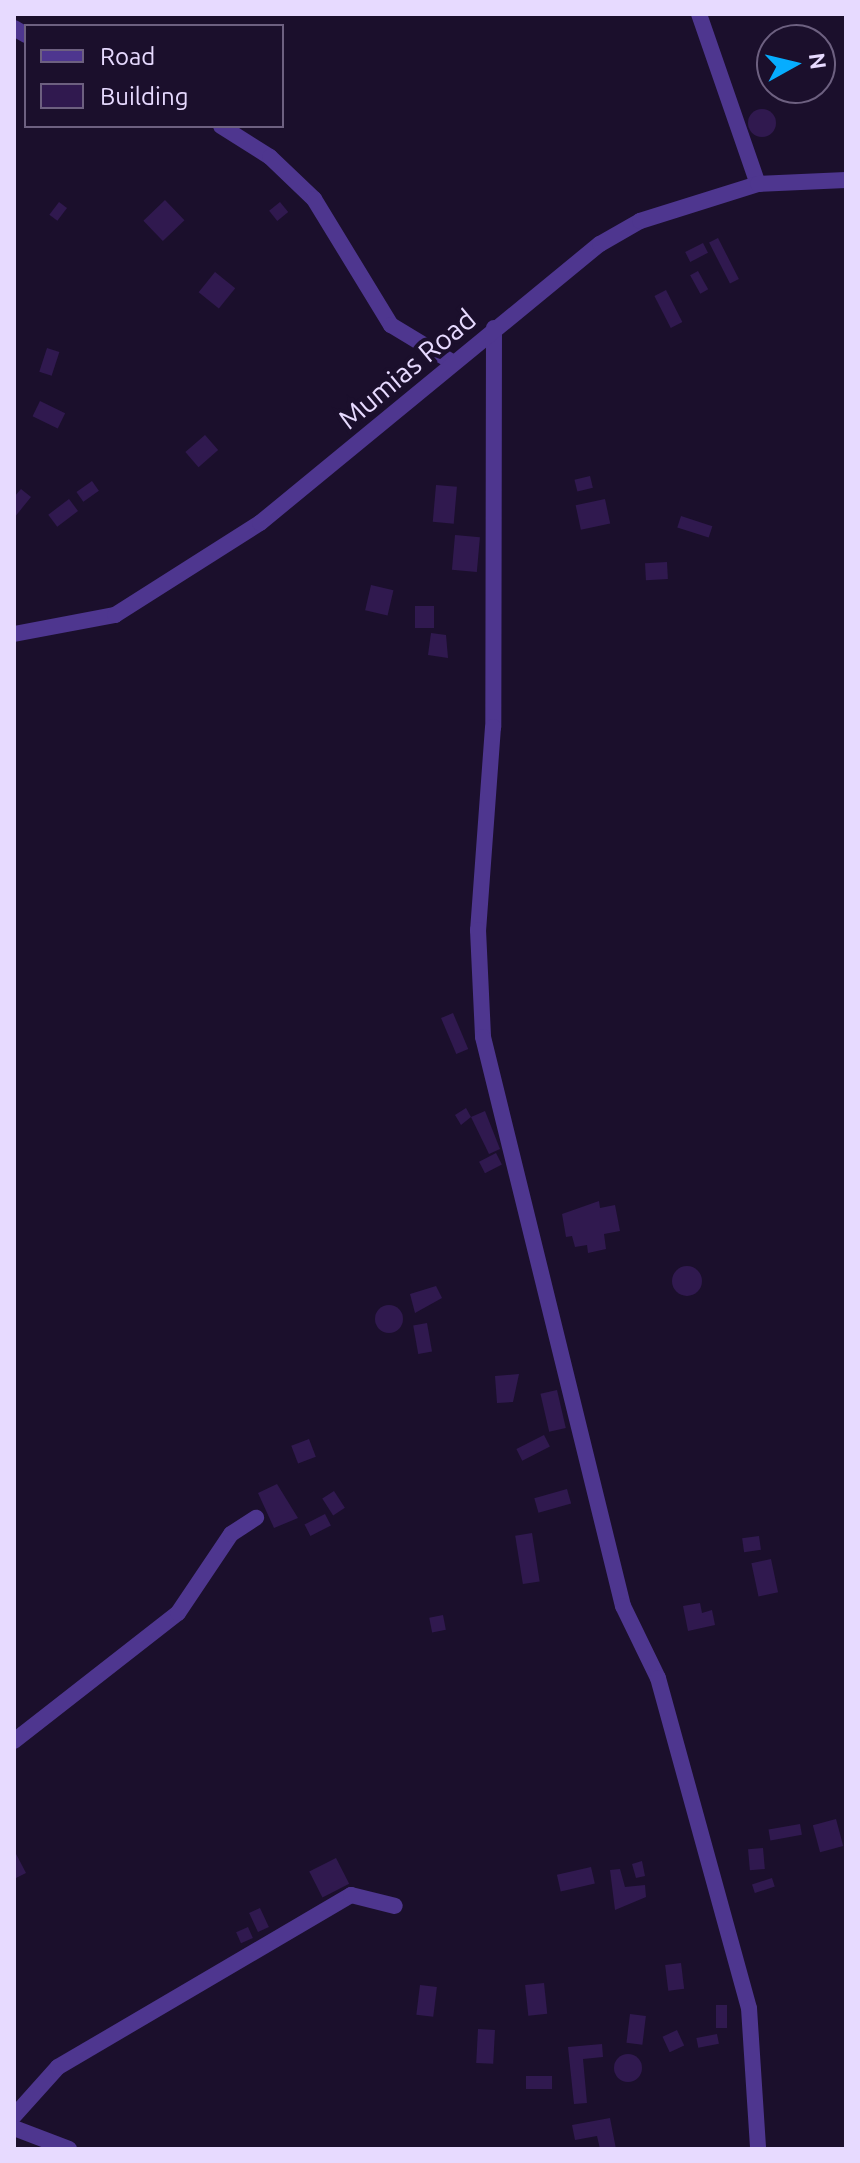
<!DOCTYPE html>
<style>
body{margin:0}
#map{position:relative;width:860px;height:2163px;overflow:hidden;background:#1b0f2c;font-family:Ubuntu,sans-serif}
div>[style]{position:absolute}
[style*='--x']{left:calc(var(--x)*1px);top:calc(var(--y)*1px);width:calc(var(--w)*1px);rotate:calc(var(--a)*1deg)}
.building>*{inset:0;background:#30194f;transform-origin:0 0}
.round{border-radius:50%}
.minor>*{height:16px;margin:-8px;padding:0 8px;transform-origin:8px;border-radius:8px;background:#4e368f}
span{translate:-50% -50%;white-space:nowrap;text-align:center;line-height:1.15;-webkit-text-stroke:8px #1b0f2c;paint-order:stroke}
.street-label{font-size:28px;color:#e7daff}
.frame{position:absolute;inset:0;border:16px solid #e7daff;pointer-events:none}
.legend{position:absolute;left:24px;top:24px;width:260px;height:104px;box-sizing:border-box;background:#1b0f2c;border:2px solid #6d6080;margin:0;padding:10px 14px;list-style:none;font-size:24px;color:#e7daff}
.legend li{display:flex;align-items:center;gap:16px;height:40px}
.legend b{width:40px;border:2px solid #6d6080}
.north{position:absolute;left:756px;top:24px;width:80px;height:80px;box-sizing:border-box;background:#1b0f2c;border:2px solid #6d6080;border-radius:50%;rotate:82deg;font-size:22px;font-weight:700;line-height:32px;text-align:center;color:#e7daff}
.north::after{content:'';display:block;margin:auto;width:28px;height:36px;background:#06adff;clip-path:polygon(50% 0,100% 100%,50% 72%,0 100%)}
</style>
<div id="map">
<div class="building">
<i class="round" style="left:748px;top:109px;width:28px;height:28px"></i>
<i style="left:165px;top:200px;width:28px;height:30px;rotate:46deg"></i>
<i style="left:59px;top:202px;width:10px;height:16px;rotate:37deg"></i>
<i style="left:280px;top:202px;width:13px;height:14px;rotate:51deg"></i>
<i style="left:718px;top:238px;width:46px;height:10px;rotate:63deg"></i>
<i style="left:703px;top:243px;width:11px;height:20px;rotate:63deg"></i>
<i style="left:698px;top:271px;width:21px;height:9px;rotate:61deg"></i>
<i style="left:215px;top:272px;width:26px;height:26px;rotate:39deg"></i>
<i style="left:666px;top:290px;width:36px;height:13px;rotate:63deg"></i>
<i style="left:47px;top:348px;width:13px;height:25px;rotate:18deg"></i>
<i style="left:40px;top:401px;width:28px;height:17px;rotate:26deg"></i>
<i style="left:205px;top:435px;width:20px;height:26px;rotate:49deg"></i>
<i style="left:590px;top:476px;width:12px;height:16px;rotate:76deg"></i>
<i style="left:92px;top:481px;width:12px;height:19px;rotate:55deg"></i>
<i style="left:436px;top:485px;width:21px;height:37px;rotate:5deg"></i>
<i style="clip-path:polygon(21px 489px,31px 497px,14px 518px,14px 497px)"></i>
<i style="left:69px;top:499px;width:15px;height:26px;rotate:53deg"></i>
<i style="left:605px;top:499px;width:25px;height:30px;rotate:78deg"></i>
<i style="left:681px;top:516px;width:33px;height:12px;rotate:18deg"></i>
<i style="left:455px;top:535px;width:25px;height:35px;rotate:5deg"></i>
<i style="left:667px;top:562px;width:17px;height:22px;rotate:87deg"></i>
<i style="left:371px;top:585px;width:23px;height:26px;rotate:13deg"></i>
<i style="left:415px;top:606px;width:19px;height:22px"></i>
<i style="clip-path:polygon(431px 633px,446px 635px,448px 658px,428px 655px)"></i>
<i style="left:453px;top:1013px;width:39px;height:13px;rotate:67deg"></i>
<i style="clip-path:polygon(466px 1108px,471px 1117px,461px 1125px,455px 1115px)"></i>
<i style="clip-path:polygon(485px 1111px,500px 1149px,489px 1154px,471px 1117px)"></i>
<i style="left:496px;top:1153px;width:13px;height:19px;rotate:63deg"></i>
<i style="clip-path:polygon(599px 1201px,600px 1208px,615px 1205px,620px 1231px,604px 1234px,606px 1249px,588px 1253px,587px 1245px,575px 1247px,572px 1236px,566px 1237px,562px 1214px)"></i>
<i class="round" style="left:672px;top:1266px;width:30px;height:30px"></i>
<i style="clip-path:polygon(436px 1286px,442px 1298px,415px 1313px,410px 1294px)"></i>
<i class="round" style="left:375px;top:1305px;width:28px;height:28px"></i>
<i style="left:427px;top:1323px;width:29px;height:14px;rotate:80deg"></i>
<i style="clip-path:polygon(519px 1374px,513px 1402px,497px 1403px,495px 1376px)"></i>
<i style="left:557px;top:1390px;width:39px;height:17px;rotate:77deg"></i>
<i style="left:544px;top:1435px;width:13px;height:31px;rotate:63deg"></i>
<i style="left:309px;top:1439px;width:19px;height:19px;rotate:69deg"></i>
<i style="clip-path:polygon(277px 1484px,298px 1518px,274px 1528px,258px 1493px)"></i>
<i style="left:567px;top:1489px;width:15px;height:34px;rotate:74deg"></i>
<i style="left:334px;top:1491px;width:20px;height:14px;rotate:57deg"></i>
<i style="left:325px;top:1514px;width:13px;height:23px;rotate:63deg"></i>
<i style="left:532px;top:1533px;width:49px;height:17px;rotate:81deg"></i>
<i style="left:759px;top:1536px;width:14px;height:17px;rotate:82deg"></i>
<i style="left:771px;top:1559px;width:34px;height:20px;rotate:78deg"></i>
<i style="clip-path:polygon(700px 1603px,702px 1613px,712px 1610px,715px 1625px,688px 1631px,683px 1606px)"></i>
<i style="left:443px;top:1615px;width:15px;height:14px;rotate:79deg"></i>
<i style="left:836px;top:1819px;width:28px;height:24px;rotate:75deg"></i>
<i style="left:800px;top:1824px;width:11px;height:32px;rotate:80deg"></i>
<i style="left:763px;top:1848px;width:21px;height:15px;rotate:85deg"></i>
<i style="clip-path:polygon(14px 1850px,26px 1873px,14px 1879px)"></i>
<i style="left:336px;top:1858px;width:29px;height:30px;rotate:63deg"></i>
<i style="clip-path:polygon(642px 1861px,645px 1876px,636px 1878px,632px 1864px)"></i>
<i style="left:591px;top:1867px;width:17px;height:35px;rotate:77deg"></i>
<i style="clip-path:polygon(620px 1869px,625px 1887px,645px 1885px,646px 1897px,615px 1910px,610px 1870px)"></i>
<i style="left:772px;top:1878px;width:9px;height:21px;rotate:72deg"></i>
<i style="left:260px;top:1908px;width:21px;height:12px;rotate:65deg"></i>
<i style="left:248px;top:1927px;width:12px;height:13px;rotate:66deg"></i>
<i style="left:681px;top:1963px;width:26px;height:16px;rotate:83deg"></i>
<i style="left:544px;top:1983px;width:31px;height:19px;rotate:84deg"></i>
<i style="left:420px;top:1985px;width:17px;height:30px;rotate:7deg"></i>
<i style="left:716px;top:2005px;width:11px;height:23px"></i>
<i style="left:630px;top:2014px;width:16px;height:29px;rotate:7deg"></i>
<i style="left:478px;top:2029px;width:17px;height:34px;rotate:3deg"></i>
<i style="left:677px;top:2030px;width:17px;height:16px;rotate:65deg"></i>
<i style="left:717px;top:2034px;width:10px;height:21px;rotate:79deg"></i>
<i style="clip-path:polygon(602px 2044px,603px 2057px,583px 2059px,587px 2103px,574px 2104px,568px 2047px)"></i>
<i class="round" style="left:614px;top:2054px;width:28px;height:28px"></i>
<i style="left:526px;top:2076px;width:26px;height:13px"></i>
<i style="clip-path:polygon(610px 2118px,616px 2149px,600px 2149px,597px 2136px,575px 2140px,572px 2125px)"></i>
</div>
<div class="minor">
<i style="--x:699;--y:14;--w:180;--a:70.9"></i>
<i style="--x:14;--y:28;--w:14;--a:30"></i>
<i style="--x:221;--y:126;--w:58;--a:32.3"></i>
<i style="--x:270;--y:157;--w:61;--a:43.7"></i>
<i style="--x:314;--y:199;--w:148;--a:58.6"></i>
<i style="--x:391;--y:325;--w:71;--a:31.2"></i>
<i style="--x:494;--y:328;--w:399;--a:90.1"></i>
<i style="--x:493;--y:727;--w:204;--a:94.2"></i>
<i style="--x:478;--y:930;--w:107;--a:87.3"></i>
<i style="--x:483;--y:1037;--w:586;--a:76.18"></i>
<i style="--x:623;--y:1606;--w:80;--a:64.1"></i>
<i style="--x:658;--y:1678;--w:342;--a:74.6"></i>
<i style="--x:749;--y:2008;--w:141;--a:86.3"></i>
<i style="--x:14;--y:634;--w:103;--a:-10.7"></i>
<i style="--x:115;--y:615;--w:172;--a:-32.4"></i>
<i style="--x:260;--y:523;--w:440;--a:-39.4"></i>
<i style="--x:600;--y:244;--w:46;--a:-29.9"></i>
<i style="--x:640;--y:221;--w:124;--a:-17.4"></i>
<i style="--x:758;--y:184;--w:88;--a:-2.6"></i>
<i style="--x:14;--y:1741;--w:208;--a:-38"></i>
<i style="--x:178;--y:1613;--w:95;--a:-56.1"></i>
<i style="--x:231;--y:1534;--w:30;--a:-33"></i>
<i style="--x:14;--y:2116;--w:66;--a:-48.1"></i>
<i style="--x:58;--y:2067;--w:340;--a:-30.4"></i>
<i style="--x:351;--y:1895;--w:45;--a:14"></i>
<i style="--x:14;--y:2128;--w:59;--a:20.9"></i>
</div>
<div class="street-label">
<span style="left:407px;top:369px;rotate:-40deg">Mumias Road</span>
</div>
<div class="frame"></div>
<ul class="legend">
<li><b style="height:10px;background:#4e368f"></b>Road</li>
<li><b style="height:22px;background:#30194f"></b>Building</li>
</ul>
<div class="north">N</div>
</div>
